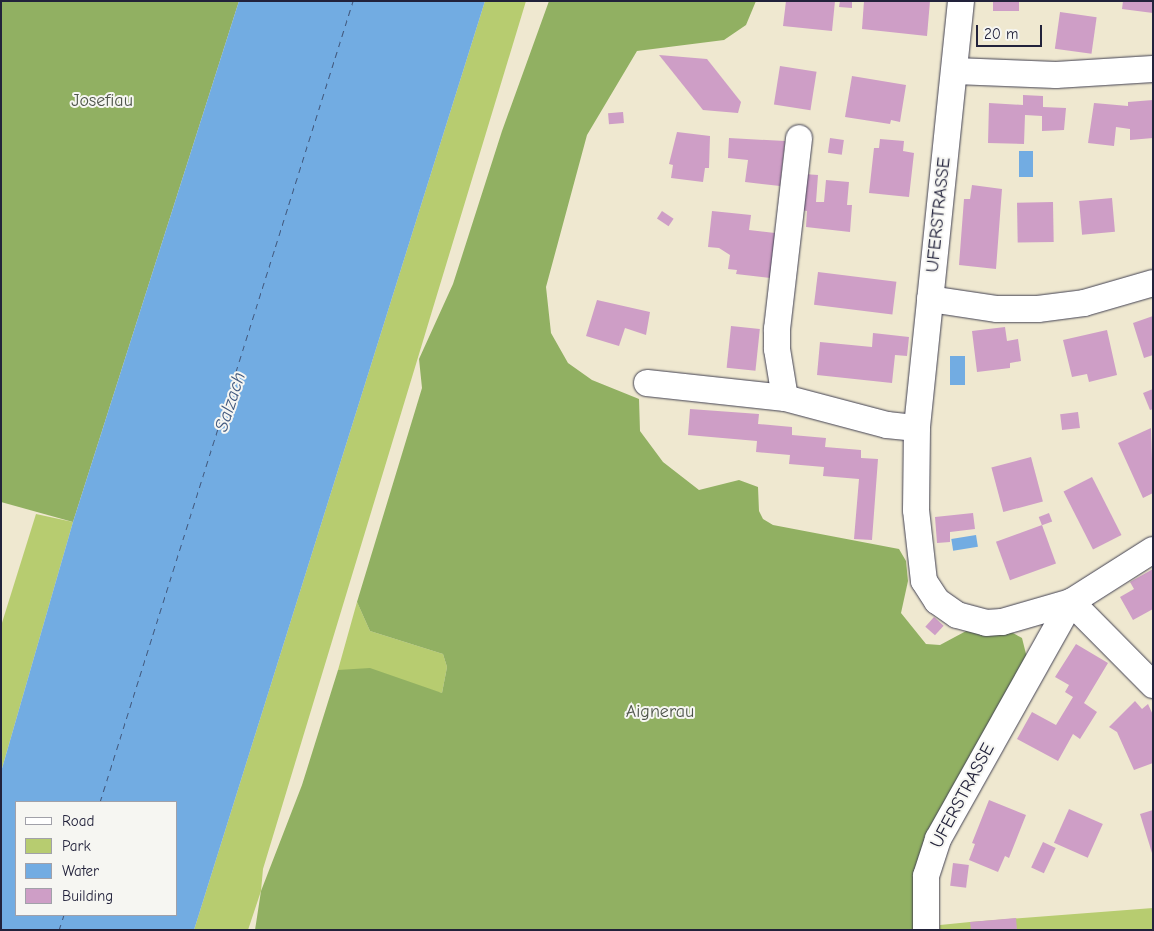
<!DOCTYPE html>
<style>
body{margin:0}
#map{position:relative;width:1154px;height:931px;overflow:hidden;background:#efe8d0;font-family:"Comic Neue",sans-serif}
div>[style]{position:absolute}
[style*='--x']{left:calc(var(--x)*1px);top:calc(var(--y)*1px);width:calc(var(--w)*1px);rotate:calc(var(--a)*1deg)}
.green>*{inset:0;background:#b7cc70}
.forest>*{inset:0;background:#91b062}
.water>*{inset:0;background:#72ace2;transform-origin:0 0}
.ferry>*{height:1px;margin-top:-0.5px;transform-origin:0;background:repeating-linear-gradient(90deg,#42597e 0 6px,transparent 0 11px)}
.building>*{inset:0;background:#ce9ec6;transform-origin:0 0}
.roads{filter:drop-shadow(0 0 1px #414051) drop-shadow(0 0 1px #414051)}
.minor>*{height:26px;margin:-13px;padding:0 13px;transform-origin:13px;border-radius:13px;background:#fff}
span{translate:-50% -50%;white-space:nowrap;text-align:center;line-height:1.15;-webkit-text-stroke:4px #f6f6f2;paint-order:stroke}
.park-label{font-size:18px;color:#4f554b}
.street-label{font-size:18px;color:#22223b}
.water-label{font-size:19px;color:#42597e;font-style:italic}
.frame{position:absolute;inset:0;border:2px solid #22223b;pointer-events:none}
.legend{position:absolute;left:15px;top:801px;width:162px;height:115px;box-sizing:border-box;background:#f6f6f2;border:1px solid #a1a1a9;margin:0;padding:6px 9px;list-style:none;font-size:15px;color:#22223b}
.legend li{display:flex;align-items:center;gap:10px;height:25px}
.legend b{width:25px;border:1px solid #a1a1a9}
.scale{position:absolute;left:976px;top:25px;width:66px;height:22px;box-sizing:border-box;border:2px solid #22223b;border-top:0;padding-left:6px;font-size:15px;line-height:18px;white-space:nowrap;color:#22223b;-webkit-text-stroke:4px #f6f6f2;paint-order:stroke}
</style>
<div id="map">
<div class="green">
<i style="clip-path:polygon(485px 1px,526px 1px,263px 869px,261px 891px,248px 930px,194px 930px)"></i>
<i style="clip-path:polygon(36px 514px,73px 522px,1px 772px,1px 626px)"></i>
<i style="clip-path:polygon(357px 602px,370px 631px,443px 654px,447px 667px,442px 693px,338px 670px)"></i>
<i style="clip-path:polygon(1153px 908px,1153px 930px,940px 930px,940px 925px,970px 922px)"></i>
</div>
<div class="forest">
<i style="clip-path:polygon(1px 1px,239px 1px,73px 522px,1px 502px)"></i>
<i style="clip-path:polygon(549px 1px,756px 1px,746px 25px,724px 40px,637px 51px,587px 135px,546px 287px,551px 333px,568px 363px,592px 380px,639px 399px,640px 431px,663px 462px,699px 490px,739px 480px,758px 487px,759px 511px,763px 519px,773px 525px,899px 549px,906px 561px,908px 581px,901px 613px,926px 644px,940px 645px,968px 630px,1000px 626px,1022px 638px,1027px 658px,970px 764px,922px 930px,255px 930px,261px 891px,302px 785px,338px 670px,370px 668px,442px 693px,447px 667px,443px 654px,370px 631px,357px 602px,422px 388px,419px 359px,453px 284px,502px 131px)"></i>
</div>
<div class="water">
<i style="clip-path:polygon(evenodd,239px 1px,485px 1px,194px 930px,1px 930px,1px 772px,73px 522px,239px 1px,16px 802px,176px 802px,176px 915px,16px 915px,16px 802px)"></i>
<i style="left:1033px;top:151px;width:26px;height:14px;rotate:90deg"></i>
<i style="left:950px;top:356px;width:15px;height:29px"></i>
<i style="left:976px;top:535px;width:12px;height:25px;rotate:81deg"></i>
</div>
<div class="ferry">
<i style="--x:100;--y:802;--w:840;--a:-72.47"></i>
<i style="--x:59;--y:930;--w:16;--a:-72"></i>
</div>
<div class="building">
<i style="clip-path:polygon(786px 1px,835px 1px,832px 31px,783px 26px)"></i>
<i style="clip-path:polygon(840px 1px,852px 1px,852px 8px,839px 7px)"></i>
<i style="clip-path:polygon(864px 1px,930px 1px,927px 36px,862px 29px)"></i>
<i style="left:993px;top:1px;width:26px;height:10px"></i>
<i style="clip-path:polygon(1123px 1px,1153px 1px,1153px 13px,1122px 9px)"></i>
<i style="left:1060px;top:12px;width:37px;height:37px;rotate:8deg"></i>
<i style="clip-path:polygon(659px 55px,707px 59px,741px 102px,738px 113px,703px 110px)"></i>
<i style="left:780px;top:66px;width:37px;height:39px;rotate:9deg"></i>
<i style="clip-path:polygon(852px 76px,906px 85px,900px 122px,891px 120px,890px 124px,845px 117px)"></i>
<i style="clip-path:polygon(1023px 95px,1043px 96px,1043px 107px,1066px 108px,1064px 130px,1042px 131px,1042px 116px,1025px 115px,1024px 144px,988px 143px,989px 103px,1023px 105px)"></i>
<i style="clip-path:polygon(1153px 100px,1153px 138px,1130px 140px,1130px 129px,1116px 127px,1114px 146px,1088px 143px,1094px 103px,1128px 106px,1128px 102px)"></i>
<i style="left:623px;top:112px;width:11px;height:15px;rotate:85deg"></i>
<i style="clip-path:polygon(677px 132px,710px 136px,709px 168px,705px 168px,703px 182px,671px 178px,673px 165px,669px 164px)"></i>
<i style="clip-path:polygon(729px 138px,785px 141px,780px 186px,745px 182px,748px 160px,728px 158px)"></i>
<i style="left:830px;top:138px;width:14px;height:15px;rotate:8deg"></i>
<i style="clip-path:polygon(880px 139px,904px 141px,903px 151px,914px 153px,909px 197px,869px 193px,874px 148px,879px 148px)"></i>
<i style="clip-path:polygon(804px 174px,818px 175px,816px 202px,824px 202px,826px 180px,849px 182px,847px 205px,852px 205px,850px 232px,806px 227px,807px 211px,801px 210px)"></i>
<i style="clip-path:polygon(972px 185px,1002px 189px,996px 269px,959px 265px,964px 199px,970px 199px)"></i>
<i style="left:1112px;top:198px;width:34px;height:33px;rotate:85deg"></i>
<i style="left:1053px;top:202px;width:40px;height:36px;rotate:89deg"></i>
<i style="left:662px;top:211px;width:14px;height:9px;rotate:34deg"></i>
<i style="clip-path:polygon(712px 211px,751px 215px,749px 230px,775px 233px,770px 278px,736px 274px,737px 270px,728px 269px,730px 255px,719px 248px,708px 247px)"></i>
<i style="left:818px;top:272px;width:79px;height:33px;rotate:7deg"></i>
<i style="clip-path:polygon(597px 300px,650px 312px,646px 335px,625px 328px,619px 346px,586px 336px)"></i>
<i style="clip-path:polygon(1153px 316px,1153px 355px,1144px 358px,1133px 323px)"></i>
<i style="left:731px;top:326px;width:29px;height:42px;rotate:6deg"></i>
<i style="clip-path:polygon(1005px 327px,1007px 341px,1018px 339px,1021px 361px,1010px 363px,1010px 368px,977px 372px,972px 331px)"></i>
<i style="clip-path:polygon(1107px 330px,1117px 375px,1089px 382px,1087px 374px,1072px 377px,1063px 340px)"></i>
<i style="clip-path:polygon(873px 333px,909px 337px,907px 356px,895px 355px,892px 383px,817px 375px,820px 342px,872px 347px)"></i>
<i style="clip-path:polygon(1153px 389px,1153px 409px,1150px 410px,1143px 393px)"></i>
<i style="clip-path:polygon(690px 409px,759px 414px,758px 424px,792px 427px,792px 435px,826px 438px,825px 447px,861px 450px,861px 458px,878px 459px,872px 540px,854px 539px,859px 479px,823px 476px,824px 467px,789px 464px,790px 455px,756px 452px,757px 441px,688px 435px)"></i>
<i style="left:1078px;top:412px;width:16px;height:18px;rotate:83deg"></i>
<i style="clip-path:polygon(1151px 428px,1153px 493px,1143px 498px,1118px 443px)"></i>
<i style="left:1031px;top:457px;width:46px;height:41px;rotate:75deg"></i>
<i style="left:1092px;top:477px;width:65px;height:32px;rotate:63deg"></i>
<i style="clip-path:polygon(973px 513px,975px 529px,950px 532px,950px 542px,937px 543px,935px 517px)"></i>
<i style="left:1049px;top:513px;width:9px;height:11px;rotate:69deg"></i>
<i style="left:1042px;top:525px;width:41px;height:49px;rotate:70deg"></i>
<i style="clip-path:polygon(1153px 569px,1153px 609px,1133px 620px,1120px 597px,1134px 589px,1130px 582px)"></i>
<i style="left:934px;top:617px;width:13px;height:13px;rotate:42deg"></i>
<i style="clip-path:polygon(1076px 644px,1108px 663px,1084px 703px,1097px 712px,1080px 739px,1073px 734px,1058px 761px,1017px 739px,1032px 712px,1056px 725px,1073px 697px,1065px 692px,1069px 685px,1055px 677px)"></i>
<i style="clip-path:polygon(1135px 701px,1142px 709px,1148px 704px,1153px 715px,1153px 763px,1134px 770px,1117px 732px,1109px 727px)"></i>
<i style="clip-path:polygon(989px 800px,1026px 815px,1009px 858px,1005px 856px,998px 872px,969px 860px,975px 844px,972px 843px)"></i>
<i style="left:1069px;top:809px;width:37px;height:37px;rotate:24deg"></i>
<i style="clip-path:polygon(1153px 810px,1153px 853px,1152px 853px,1140px 814px)"></i>
<i style="left:1043px;top:842px;width:14px;height:28px;rotate:25deg"></i>
<i style="left:953px;top:863px;width:16px;height:23px;rotate:7deg"></i>
<i style="clip-path:polygon(1016px 918px,1017px 930px,971px 930px,970px 922px)"></i>
</div>
<div class="roads">
<div class="minor">
<i style="--x:961;--y:1;--w:429;--a:95.9"></i>
<i style="--x:917;--y:428;--w:82;--a:90.7"></i>
<i style="--x:916;--y:510;--w:71;--a:83.6"></i>
<i style="--x:924;--y:581;--w:24;--a:57"></i>
<i style="--x:937;--y:601;--w:24;--a:35"></i>
<i style="--x:957;--y:615;--w:30;--a:15"></i>
<i style="--x:986;--y:623;--w:16;--a:-4"></i>
<i style="--x:1002;--y:622;--w:72;--a:-16.2"></i>
<i style="--x:1071;--y:602;--w:97;--a:-32.4"></i>
<i style="--x:955;--y:71;--w:101;--a:2.3"></i>
<i style="--x:1056;--y:75;--w:97;--a:-3.5"></i>
<i style="--x:930;--y:299;--w:68;--a:8.5"></i>
<i style="--x:997;--y:309;--w:41;--a:0"></i>
<i style="--x:1038;--y:309;--w:46;--a:-7.4"></i>
<i style="--x:1084;--y:303;--w:72;--a:-16.2"></i>
<i style="--x:647;--y:383;--w:139;--a:6.2"></i>
<i style="--x:785;--y:398;--w:106;--a:14.8"></i>
<i style="--x:887;--y:425;--w:30;--a:6"></i>
<i style="--x:785;--y:398;--w:50;--a:-99.3"></i>
<i style="--x:777;--y:349;--w:20;--a:-90"></i>
<i style="--x:777;--y:329;--w:192;--a:-83.4"></i>
<i style="--x:1071;--y:602;--w:117;--a:45.3"></i>
<i style="--x:926;--y:930;--w:54;--a:-90"></i>
<i style="--x:926;--y:876;--w:39;--a:-72"></i>
<i style="--x:938;--y:839;--w:272;--a:-60.7"></i>
</div>
</div>
<div class="park-label">
<span style="left:102px;top:101px">Josefiau</span>
<span style="left:660px;top:712px">Aignerau</span>
</div>
<div class="street-label">
<span style="left:939px;top:215px;rotate:-84deg">UFERSTRASSE</span>
<span style="left:963px;top:796px;rotate:-62deg">UFERSTRASSE</span>
</div>
<div class="water-label">
<span style="left:231px;top:402px;rotate:-72deg">Salzach</span>
</div>
<div class="frame"></div>
<ul class="legend">
<li><b style="height:6px;background:#fff"></b>Road</li>
<li><b style="height:14px;background:#b7cc70"></b>Park</li>
<li><b style="height:14px;background:#72ace2"></b>Water</li>
<li><b style="height:14px;background:#ce9ec6"></b>Building</li>
</ul>
<div class="scale">20 m</div>
</div>
